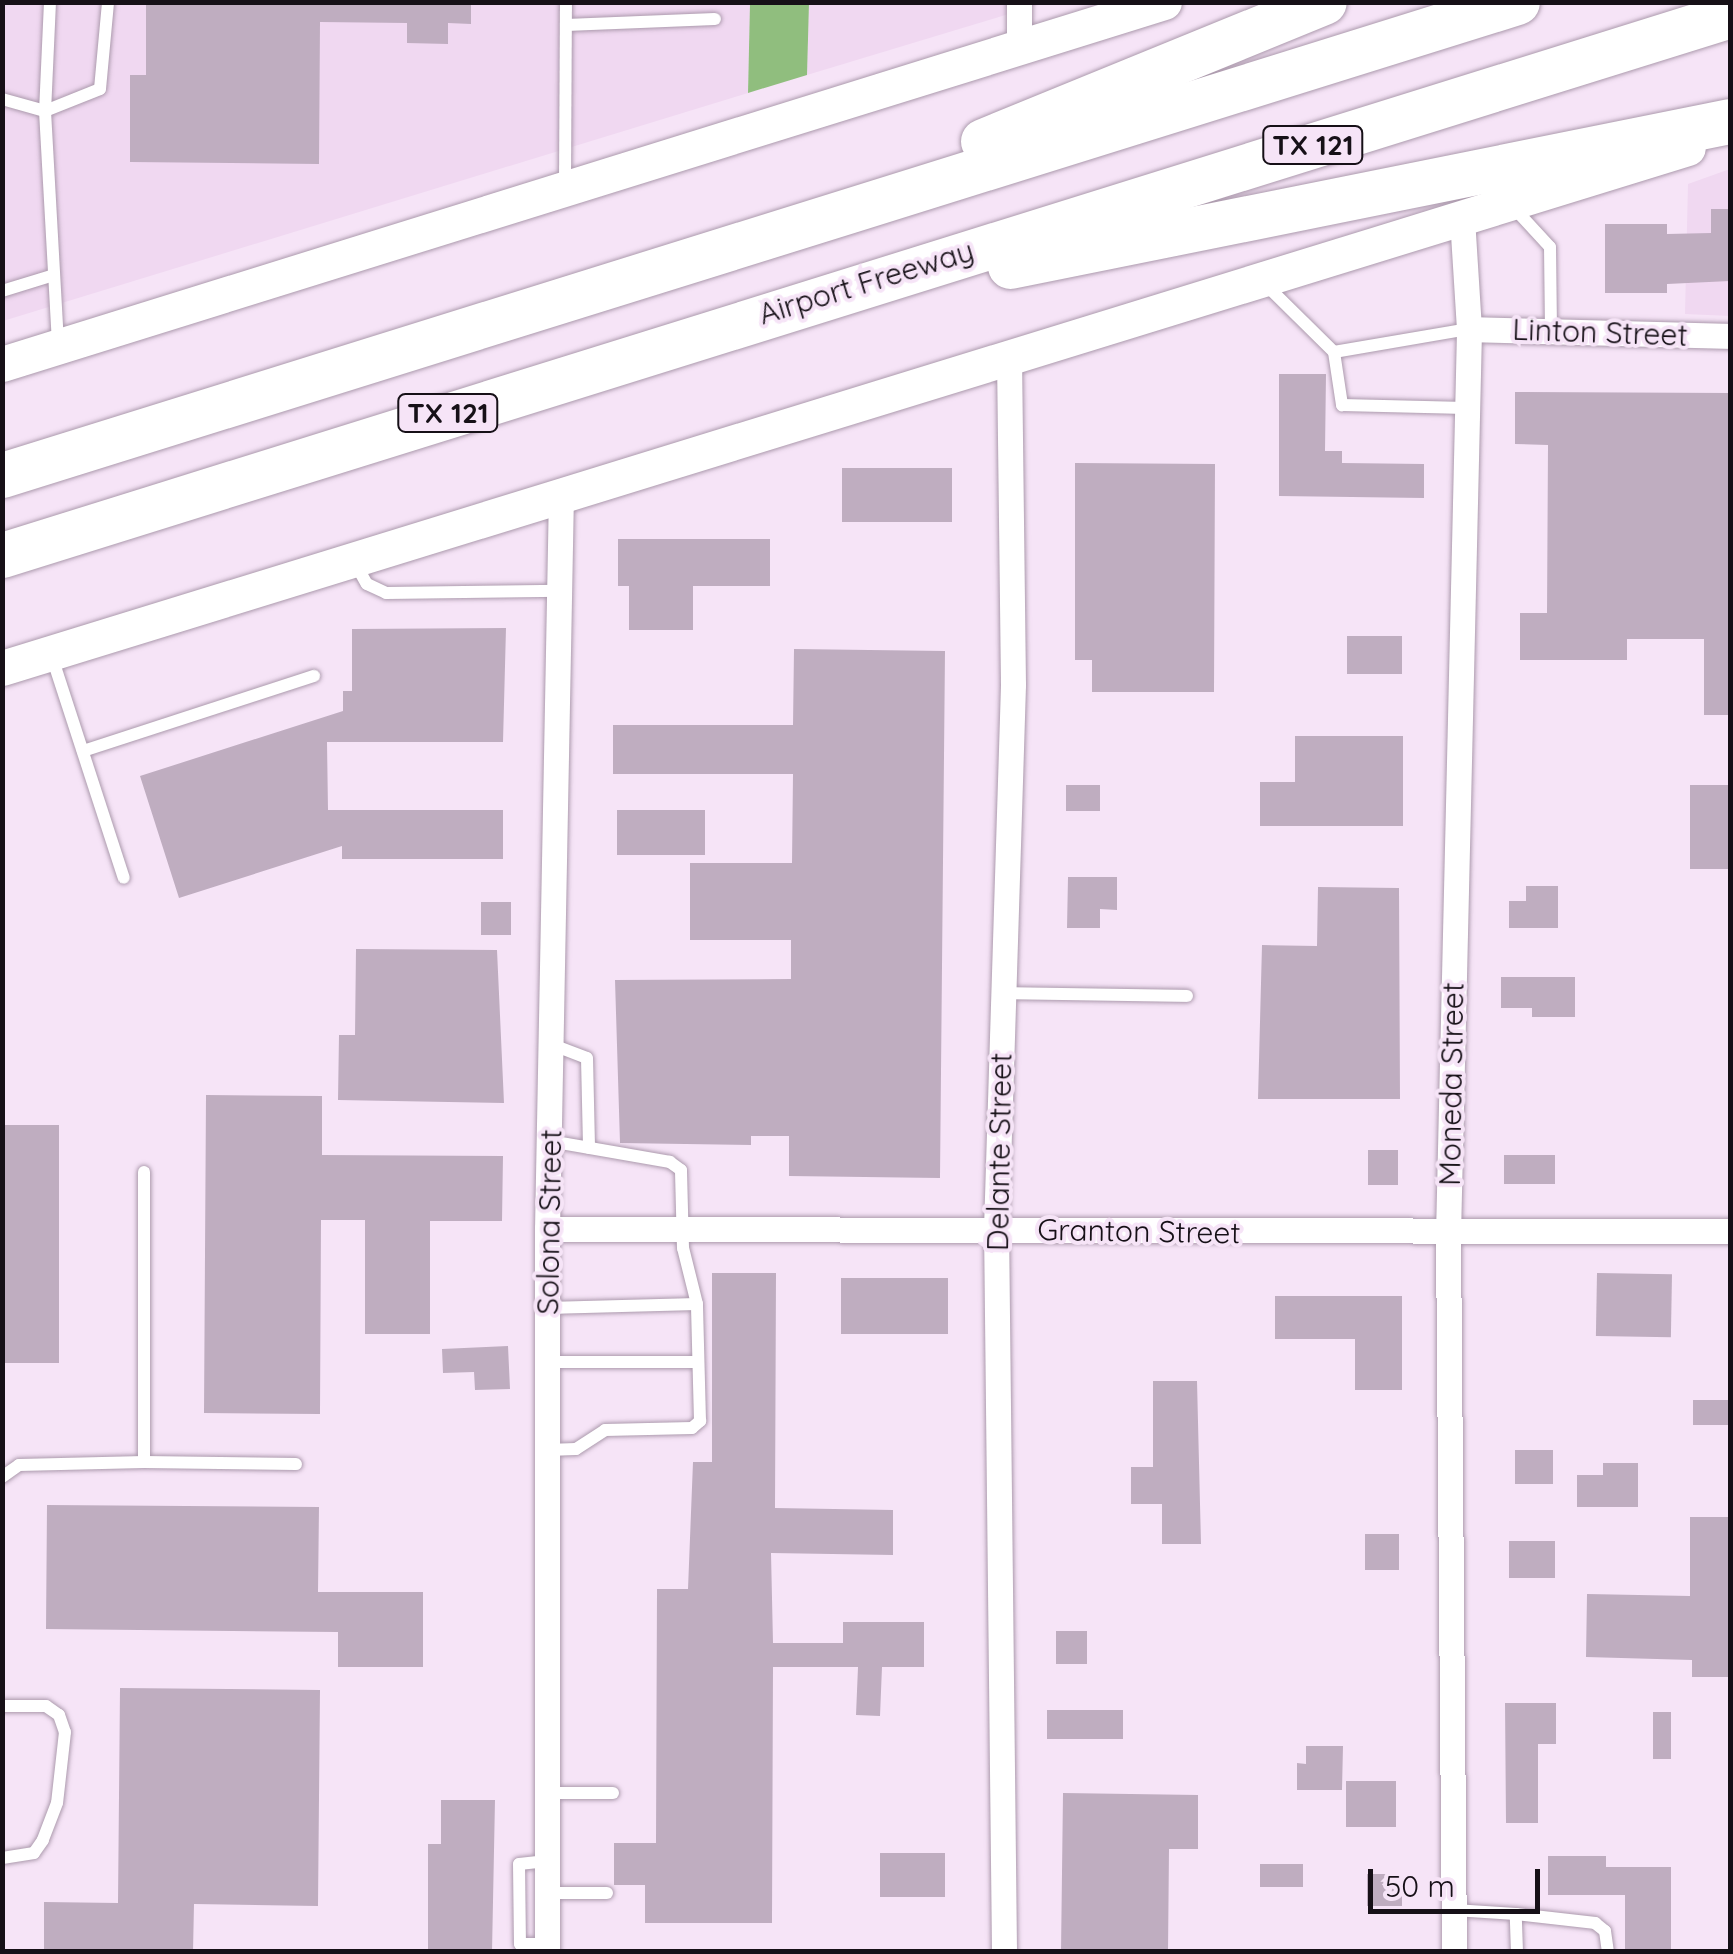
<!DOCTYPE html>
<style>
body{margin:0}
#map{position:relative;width:1733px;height:1954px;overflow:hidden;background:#f6e4f7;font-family:Quicksand,sans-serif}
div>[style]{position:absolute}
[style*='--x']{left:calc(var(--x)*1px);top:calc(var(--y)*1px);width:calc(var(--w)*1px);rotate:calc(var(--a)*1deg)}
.built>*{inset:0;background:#f0d8f1}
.forest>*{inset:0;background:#90be7e}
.building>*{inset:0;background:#bfadc0;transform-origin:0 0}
.roads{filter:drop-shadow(0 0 2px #ac9aad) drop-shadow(0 0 2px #ac9aad)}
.service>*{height:12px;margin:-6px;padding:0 6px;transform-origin:6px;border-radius:6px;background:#fff}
.minor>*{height:25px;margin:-12.5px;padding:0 12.5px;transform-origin:12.5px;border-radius:12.5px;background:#fff}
.secondary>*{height:35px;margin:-17.5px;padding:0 17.5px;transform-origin:17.5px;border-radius:17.5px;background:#fff}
.motorway>*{height:45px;margin:-22.5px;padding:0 22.5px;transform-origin:22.5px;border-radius:22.5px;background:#fff}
span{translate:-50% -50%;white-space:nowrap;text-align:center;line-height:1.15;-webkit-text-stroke:8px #f6e4f7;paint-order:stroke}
.shield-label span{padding:2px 8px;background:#f6e4f7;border:2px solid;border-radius:8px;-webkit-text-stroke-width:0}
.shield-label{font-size:28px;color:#161017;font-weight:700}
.street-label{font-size:30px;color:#161017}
.frame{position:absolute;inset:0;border:5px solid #161017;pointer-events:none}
.scale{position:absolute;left:1368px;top:1869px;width:172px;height:45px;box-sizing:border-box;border:5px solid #161017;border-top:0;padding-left:12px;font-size:30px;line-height:35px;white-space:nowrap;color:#161017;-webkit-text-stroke:8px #f6e4f7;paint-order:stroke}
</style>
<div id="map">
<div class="built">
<i style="clip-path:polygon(3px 3px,750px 3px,748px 93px,3px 321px)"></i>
<i style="clip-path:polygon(809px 3px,1045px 3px,807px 75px)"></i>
<i style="clip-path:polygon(1730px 169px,1730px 316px,1685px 314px,1688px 184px)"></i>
</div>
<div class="forest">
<i style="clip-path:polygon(750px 3px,809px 3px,807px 75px,748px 93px)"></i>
</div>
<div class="building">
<i style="clip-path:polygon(146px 2px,471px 2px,471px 24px,448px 23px,448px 44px,407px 43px,407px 23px,320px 22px,319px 164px,130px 162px,130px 75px,146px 75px)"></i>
<i style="clip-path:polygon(1711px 209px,1730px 209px,1730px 281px,1667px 284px,1667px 293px,1605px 293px,1605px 224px,1667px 224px,1667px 234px,1711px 233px)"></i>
<i style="clip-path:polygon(1279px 374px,1326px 374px,1325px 451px,1342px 451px,1342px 463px,1424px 464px,1424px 498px,1279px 496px)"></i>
<i style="clip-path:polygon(1515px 392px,1730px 393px,1730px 715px,1704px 715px,1704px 639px,1627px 639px,1627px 660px,1520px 660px,1520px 613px,1547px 613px,1548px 445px,1515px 444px)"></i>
<i style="clip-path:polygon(1075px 463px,1215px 464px,1214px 692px,1092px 692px,1092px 660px,1075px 660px)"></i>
<i style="left:842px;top:468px;width:110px;height:54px"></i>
<i style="clip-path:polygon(618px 539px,770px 539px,770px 586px,693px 586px,693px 630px,629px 630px,629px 586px,618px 586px)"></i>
<i style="clip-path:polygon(506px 628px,503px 742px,327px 742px,328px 810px,503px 810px,503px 859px,342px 859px,342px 846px,179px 898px,140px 776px,343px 711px,343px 691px,352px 691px,352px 629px)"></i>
<i style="left:1347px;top:636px;width:55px;height:38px"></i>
<i style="clip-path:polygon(794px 649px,945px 651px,940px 1178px,789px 1176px,789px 1136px,751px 1136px,751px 1145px,620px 1143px,615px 980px,791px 979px,791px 940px,690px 940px,690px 863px,792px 863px,793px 774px,613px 774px,613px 725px,793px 725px)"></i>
<i style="clip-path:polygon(1295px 736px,1403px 736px,1403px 826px,1260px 826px,1260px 782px,1295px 782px)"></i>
<i style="left:1066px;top:785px;width:34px;height:26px"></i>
<i style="left:1690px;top:785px;width:40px;height:84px"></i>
<i style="left:617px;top:810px;width:88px;height:45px"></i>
<i style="clip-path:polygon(1068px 877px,1117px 877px,1117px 910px,1100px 909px,1100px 928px,1067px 928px)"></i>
<i style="clip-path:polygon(1526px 886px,1558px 886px,1558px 928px,1509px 928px,1509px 901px,1526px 901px)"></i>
<i style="clip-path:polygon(1318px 887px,1399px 888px,1400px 1099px,1258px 1099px,1262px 945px,1317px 946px)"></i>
<i style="left:481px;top:902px;width:30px;height:33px"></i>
<i style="clip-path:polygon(356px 949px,497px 950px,504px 1103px,338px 1100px,339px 1035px,355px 1035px)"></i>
<i style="clip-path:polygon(1501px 977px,1575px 977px,1575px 1017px,1532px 1017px,1532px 1008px,1501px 1008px)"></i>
<i style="clip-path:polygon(206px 1095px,322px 1096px,322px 1155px,503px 1156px,502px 1221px,430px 1221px,430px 1334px,365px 1334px,365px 1220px,321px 1220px,320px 1414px,204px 1413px)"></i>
<i style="left:2px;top:1125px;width:57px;height:238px"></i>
<i style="left:1368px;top:1150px;width:30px;height:35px"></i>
<i style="left:1504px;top:1155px;width:51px;height:29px"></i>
<i style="clip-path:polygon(712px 1273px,776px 1273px,775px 1508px,893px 1510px,893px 1555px,771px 1553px,773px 1643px,843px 1643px,843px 1622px,924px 1622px,924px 1667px,882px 1667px,880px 1716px,856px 1715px,858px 1667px,773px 1667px,772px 1923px,645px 1923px,645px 1885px,614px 1885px,614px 1843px,656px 1843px,657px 1589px,688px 1589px,693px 1462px,712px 1462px)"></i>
<i style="left:1597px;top:1273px;width:75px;height:63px;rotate:1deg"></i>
<i style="left:841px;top:1278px;width:107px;height:56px"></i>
<i style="clip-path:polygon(1275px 1296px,1402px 1296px,1402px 1390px,1355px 1390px,1355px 1339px,1275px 1339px)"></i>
<i style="clip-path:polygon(508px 1346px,510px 1389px,475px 1390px,474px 1372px,443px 1373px,442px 1349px)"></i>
<i style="clip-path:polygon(1153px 1381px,1197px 1381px,1201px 1544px,1162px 1544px,1162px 1504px,1131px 1504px,1131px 1467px,1153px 1467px)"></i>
<i style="left:1693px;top:1400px;width:37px;height:25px"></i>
<i style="left:1515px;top:1450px;width:38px;height:34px"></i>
<i style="clip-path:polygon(1603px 1463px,1638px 1463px,1638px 1507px,1577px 1507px,1577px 1475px,1603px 1475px)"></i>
<i style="clip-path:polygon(47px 1505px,319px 1507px,318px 1592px,423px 1592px,423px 1667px,338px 1667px,338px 1632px,46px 1629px)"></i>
<i style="clip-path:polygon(1690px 1517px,1730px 1517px,1730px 1677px,1692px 1677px,1692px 1660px,1586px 1657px,1587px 1594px,1690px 1596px)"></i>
<i style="left:1365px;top:1534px;width:34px;height:36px"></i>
<i style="left:1509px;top:1541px;width:46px;height:37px"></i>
<i style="left:1056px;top:1631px;width:31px;height:33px"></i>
<i style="clip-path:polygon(120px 1688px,320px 1690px,318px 1906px,194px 1904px,193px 1952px,44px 1952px,44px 1902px,118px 1903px)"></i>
<i style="clip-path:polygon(1505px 1703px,1556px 1703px,1556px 1744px,1538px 1744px,1538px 1823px,1506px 1823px)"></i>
<i style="left:1047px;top:1710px;width:76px;height:29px"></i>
<i style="left:1653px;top:1712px;width:18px;height:47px"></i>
<i style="clip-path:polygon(1306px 1746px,1343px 1746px,1342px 1790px,1297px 1790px,1297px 1763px,1306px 1764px)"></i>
<i style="left:1346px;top:1781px;width:50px;height:46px"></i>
<i style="clip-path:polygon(1063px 1793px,1198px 1795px,1198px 1849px,1169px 1849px,1168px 1952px,1061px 1952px)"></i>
<i style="clip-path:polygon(441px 1800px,495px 1800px,492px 1952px,428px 1952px,428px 1844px,441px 1844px)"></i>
<i style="left:880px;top:1853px;width:65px;height:44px"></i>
<i style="clip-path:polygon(1548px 1856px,1606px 1856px,1606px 1867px,1671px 1867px,1671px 1952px,1625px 1952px,1625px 1895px,1548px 1895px)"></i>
<i style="left:1260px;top:1864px;width:43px;height:23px"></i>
<i style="left:1367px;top:1874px;width:35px;height:32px"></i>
</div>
<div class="roads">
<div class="service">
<i style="--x:50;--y:2;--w:109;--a:92.6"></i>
<i style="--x:45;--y:111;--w:59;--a:-21.8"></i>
<i style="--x:100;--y:89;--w:87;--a:-84.7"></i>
<i style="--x:566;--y:25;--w:149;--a:-2.3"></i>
<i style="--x:2;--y:99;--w:45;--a:15.6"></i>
<i style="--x:45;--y:111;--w:233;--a:86.8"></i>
<i style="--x:565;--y:185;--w:183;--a:-89.7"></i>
<i style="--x:1514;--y:208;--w:53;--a:47.3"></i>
<i style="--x:1550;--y:247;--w:84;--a:89.3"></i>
<i style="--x:1263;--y:282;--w:100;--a:44.6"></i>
<i style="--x:1334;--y:352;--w:54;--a:81.4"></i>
<i style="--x:1342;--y:405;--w:124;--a:1.4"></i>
<i style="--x:2;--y:291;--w:54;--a:-17.1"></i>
<i style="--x:1334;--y:352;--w:137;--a:-9.7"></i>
<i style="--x:354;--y:561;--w:26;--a:61"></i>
<i style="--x:367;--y:584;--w:21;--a:25"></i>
<i style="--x:386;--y:593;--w:175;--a:-0.7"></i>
<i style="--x:52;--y:657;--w:232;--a:72"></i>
<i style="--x:83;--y:751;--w:243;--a:-18"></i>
<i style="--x:1003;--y:993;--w:184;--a:0.9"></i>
<i style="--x:553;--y:1045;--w:36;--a:21"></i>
<i style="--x:587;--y:1058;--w:90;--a:88.7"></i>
<i style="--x:547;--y:1308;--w:150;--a:-1.5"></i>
<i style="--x:547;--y:1362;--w:151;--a:0"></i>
<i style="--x:547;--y:1450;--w:29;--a:-2"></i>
<i style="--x:576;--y:1449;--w:35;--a:-33"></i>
<i style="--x:605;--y:1430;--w:87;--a:-1.3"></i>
<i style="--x:692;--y:1428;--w:11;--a:-41"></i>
<i style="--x:700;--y:1421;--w:117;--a:-91.5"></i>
<i style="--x:697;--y:1304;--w:58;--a:-104"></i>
<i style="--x:683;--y:1248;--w:78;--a:-91.5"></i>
<i style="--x:681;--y:1170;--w:14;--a:-144"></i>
<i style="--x:670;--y:1162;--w:122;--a:-170.1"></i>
<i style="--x:144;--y:1462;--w:152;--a:0.8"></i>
<i style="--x:2;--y:1477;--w:21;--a:-35"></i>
<i style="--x:19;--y:1465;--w:125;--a:-1.4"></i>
<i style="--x:144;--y:1462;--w:290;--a:-90"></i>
<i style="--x:2;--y:1706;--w:44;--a:0"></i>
<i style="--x:46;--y:1706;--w:16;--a:35"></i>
<i style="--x:59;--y:1715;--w:18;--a:71"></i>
<i style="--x:65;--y:1732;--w:71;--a:96.4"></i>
<i style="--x:57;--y:1803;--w:40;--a:111"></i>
<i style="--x:43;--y:1840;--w:16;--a:125"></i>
<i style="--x:34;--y:1853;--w:32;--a:171"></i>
<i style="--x:547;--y:1793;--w:66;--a:0"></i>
<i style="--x:547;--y:1861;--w:28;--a:174"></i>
<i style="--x:519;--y:1864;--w:80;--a:89.3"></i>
<i style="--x:520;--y:1944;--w:27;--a:0"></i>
<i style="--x:547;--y:1893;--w:60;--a:0"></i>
<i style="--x:1454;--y:1910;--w:62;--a:3.7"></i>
<i style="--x:1517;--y:1952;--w:38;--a:-92"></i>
<i style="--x:1516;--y:1914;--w:80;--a:6.5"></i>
<i style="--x:1595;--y:1923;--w:13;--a:39"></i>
<i style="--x:1605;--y:1931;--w:21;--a:82"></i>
</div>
<div class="minor">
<i style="--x:1019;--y:48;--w:46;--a:-90"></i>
<i style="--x:1469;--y:329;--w:261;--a:1.5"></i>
<i style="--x:547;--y:1229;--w:1183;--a:0.1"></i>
<i style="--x:547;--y:1952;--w:723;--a:-90"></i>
<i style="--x:547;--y:1229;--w:737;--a:-88.91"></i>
<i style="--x:1004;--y:1952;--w:723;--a:-90.63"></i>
<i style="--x:996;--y:1229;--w:545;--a:-88.21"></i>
<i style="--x:1013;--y:684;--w:331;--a:-90.7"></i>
<i style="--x:1454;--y:1952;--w:717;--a:-90.48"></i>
<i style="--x:1448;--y:1235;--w:906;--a:-88.67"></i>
<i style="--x:1469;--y:329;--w:112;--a:-93.6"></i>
</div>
<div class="secondary">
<i style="--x:2;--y:364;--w:1217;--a:-17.3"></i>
<i style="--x:2;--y:668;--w:1764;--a:-17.14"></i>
</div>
<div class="motorway">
<i style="--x:983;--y:141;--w:368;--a:-22.2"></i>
<i style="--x:1010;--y:266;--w:734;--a:-11.39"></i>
<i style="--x:2;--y:475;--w:1587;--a:-17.34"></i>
<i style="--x:2;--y:555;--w:1810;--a:-17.35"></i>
</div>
</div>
<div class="shield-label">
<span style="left:1313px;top:145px">TX 121</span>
<span style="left:448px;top:413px">TX 121</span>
</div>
<div class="street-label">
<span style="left:866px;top:282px;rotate:-17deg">Airport Freeway</span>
<span style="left:1600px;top:332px;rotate:2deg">Linton Street</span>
<span style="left:1451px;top:1084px;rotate:-89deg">Moneda Street</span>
<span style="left:999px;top:1152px;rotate:-89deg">Delante Street</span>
<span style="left:549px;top:1222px;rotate:-89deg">Solona Street</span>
<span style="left:1139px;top:1231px;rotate:1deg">Granton Street</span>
</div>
<div class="frame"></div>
<div class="scale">50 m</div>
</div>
